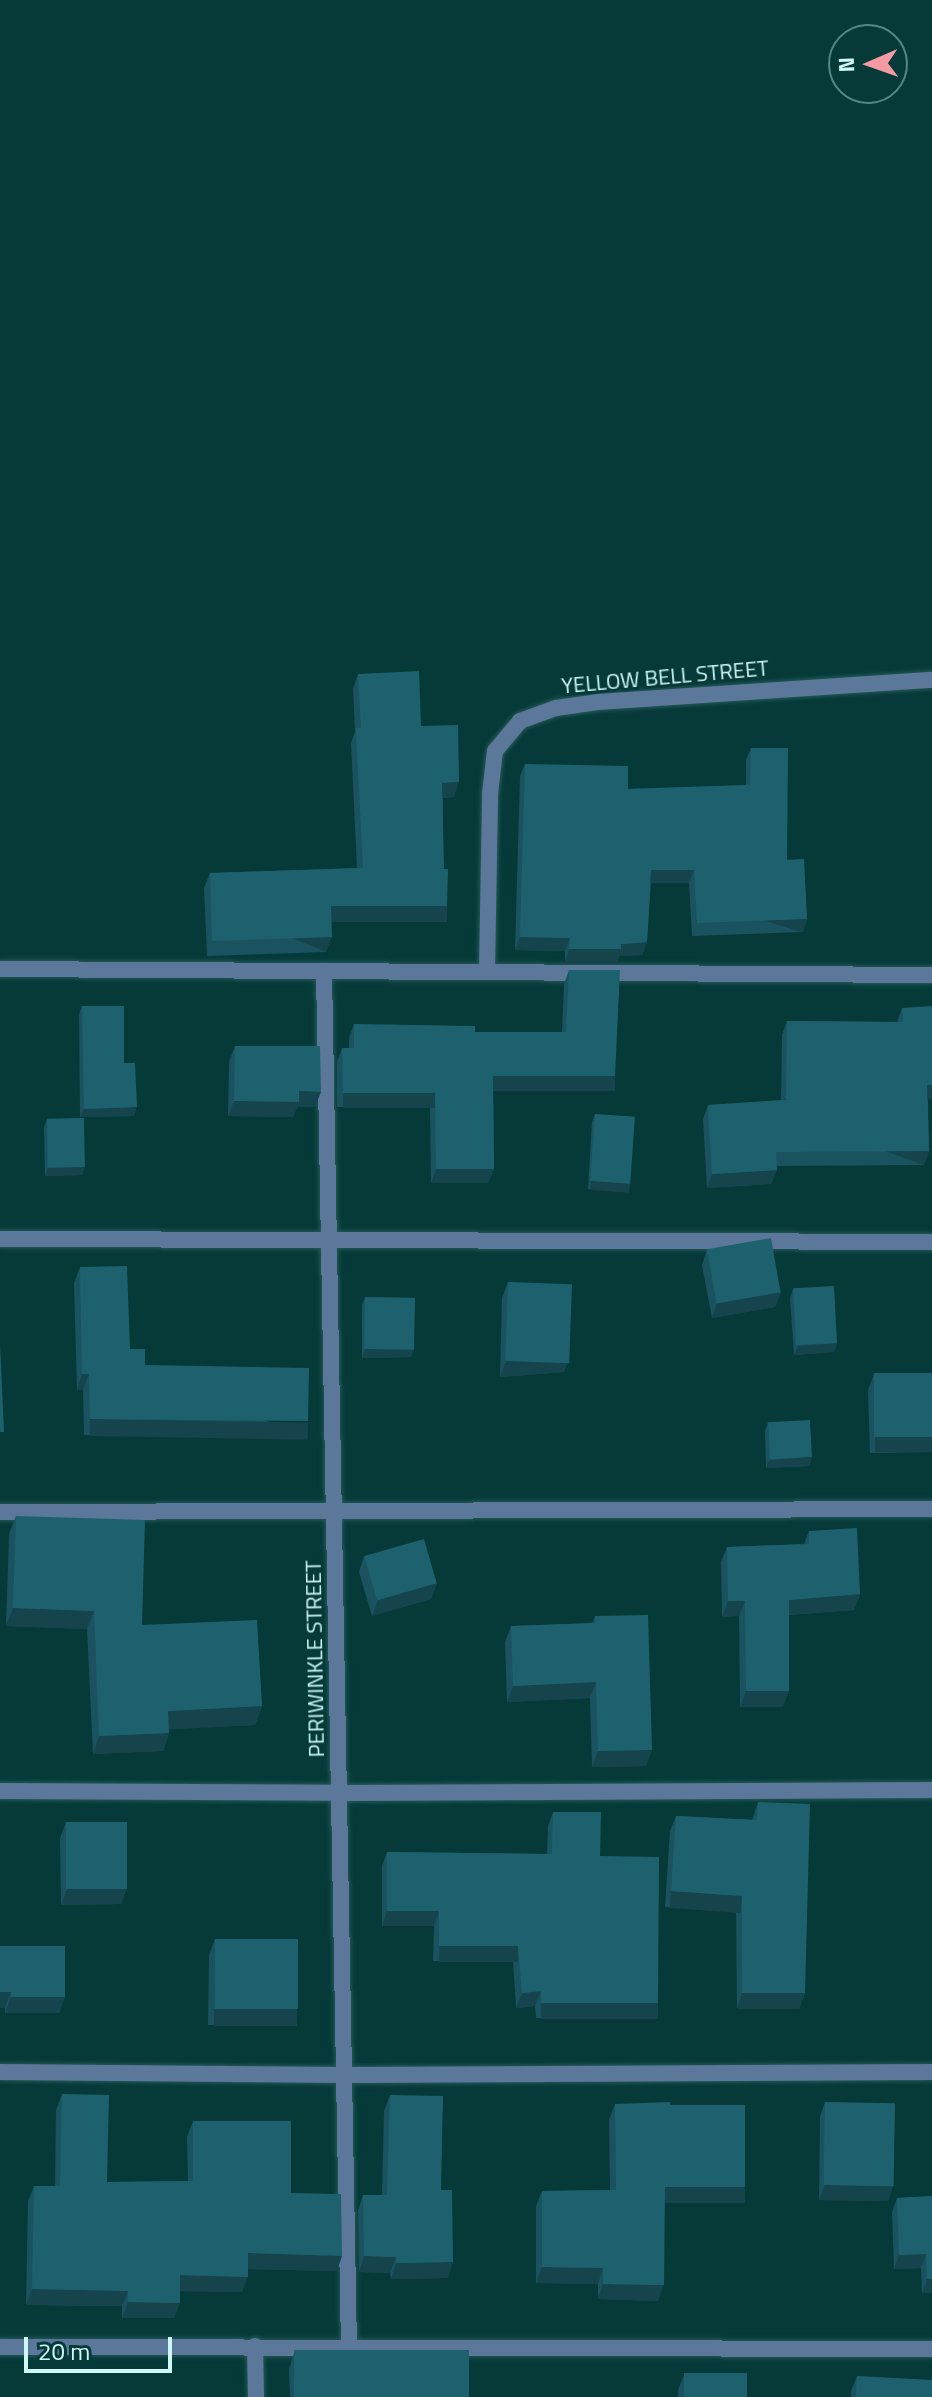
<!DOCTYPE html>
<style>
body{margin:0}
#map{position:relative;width:932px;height:2397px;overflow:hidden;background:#053a39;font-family:"Titillium Web",sans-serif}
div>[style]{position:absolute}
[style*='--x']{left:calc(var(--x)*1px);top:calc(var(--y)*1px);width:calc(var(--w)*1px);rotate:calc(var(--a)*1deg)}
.roads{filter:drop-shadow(0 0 2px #255857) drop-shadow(0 0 2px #255857)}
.minor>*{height:16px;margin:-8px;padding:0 8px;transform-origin:8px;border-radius:8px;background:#5b789b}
.wall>*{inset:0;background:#1a535f}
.shaded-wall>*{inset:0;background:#15444d;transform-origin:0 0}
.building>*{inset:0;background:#1e616e;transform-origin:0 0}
span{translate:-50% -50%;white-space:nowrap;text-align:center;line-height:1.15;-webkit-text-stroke:6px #053a39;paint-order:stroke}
.street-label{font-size:22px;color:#cef8f6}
.north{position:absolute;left:828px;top:24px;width:80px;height:80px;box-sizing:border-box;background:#053a39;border:2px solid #558685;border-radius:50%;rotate:268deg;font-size:22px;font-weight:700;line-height:32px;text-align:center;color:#cef8f6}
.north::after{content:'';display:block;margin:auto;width:28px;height:36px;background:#f49aa3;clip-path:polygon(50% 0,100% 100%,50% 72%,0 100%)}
.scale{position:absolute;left:24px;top:2337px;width:148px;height:36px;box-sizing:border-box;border:4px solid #cef8f6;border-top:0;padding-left:10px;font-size:24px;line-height:28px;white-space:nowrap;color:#cef8f6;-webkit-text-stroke:6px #053a39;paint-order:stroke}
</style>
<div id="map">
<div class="roads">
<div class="minor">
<i style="--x:0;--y:969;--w:932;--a:0.37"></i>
<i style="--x:324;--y:971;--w:1376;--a:88.96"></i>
<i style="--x:487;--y:971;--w:177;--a:-89"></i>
<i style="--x:490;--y:794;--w:43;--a:-83.4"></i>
<i style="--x:495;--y:751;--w:39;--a:-50"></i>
<i style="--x:520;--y:721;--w:38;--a:-20"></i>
<i style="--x:556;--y:708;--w:42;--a:-8.1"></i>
<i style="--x:598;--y:702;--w:335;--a:-3.8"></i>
<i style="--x:0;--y:1239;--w:932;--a:0.18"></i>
<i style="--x:0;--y:1512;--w:932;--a:-0.18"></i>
<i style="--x:0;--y:1791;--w:339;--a:0.3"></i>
<i style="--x:339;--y:1793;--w:593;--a:-0.29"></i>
<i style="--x:0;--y:2072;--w:344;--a:0.5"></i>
<i style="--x:344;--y:2075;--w:588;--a:-0.29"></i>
<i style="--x:255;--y:2346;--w:51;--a:88.9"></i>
<i style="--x:0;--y:2347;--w:932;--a:0.12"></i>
</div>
</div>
<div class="wall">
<i style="clip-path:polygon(358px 674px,421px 726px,454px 797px,443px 798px,442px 921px,331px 921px,326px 952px,207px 956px,204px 888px,210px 873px,357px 868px,351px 743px,355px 731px,353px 689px)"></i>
<i style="clip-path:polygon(751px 748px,807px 919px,803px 932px,692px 936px,689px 883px,651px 883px,647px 942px,642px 955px,619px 956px,617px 962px,565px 962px,565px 951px,515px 950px,520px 776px,525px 764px,628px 789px,746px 785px,746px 760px)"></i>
<i style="clip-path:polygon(569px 970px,615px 1076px,610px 1090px,493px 1090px,494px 1169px,488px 1183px,431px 1183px,430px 1107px,337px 1107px,337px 1062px,342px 1048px,349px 1048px,349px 1038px,354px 1024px,475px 1032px,562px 1032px,564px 984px)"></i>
<i style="clip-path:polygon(82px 1006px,124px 1063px,134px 1116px,80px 1117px,79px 1014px)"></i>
<i style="clip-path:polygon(902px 1008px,928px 1099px,929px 1151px,924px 1165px,777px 1166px,777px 1170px,771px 1184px,707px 1188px,703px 1119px,708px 1105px,781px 1100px,782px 1035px,787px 1021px,897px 1022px)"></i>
<i style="clip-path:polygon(235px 1046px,315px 1107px,297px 1107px,293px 1117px,228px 1116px,229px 1062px)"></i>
<i style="clip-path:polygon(595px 1114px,630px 1184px,627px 1192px,588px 1189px,592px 1122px)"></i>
<i style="clip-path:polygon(47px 1119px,82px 1175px,45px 1176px,44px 1127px)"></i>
<i style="clip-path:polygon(707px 1249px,781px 1292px,775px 1307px,712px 1318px,702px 1265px)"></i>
<i style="clip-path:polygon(80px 1267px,130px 1349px,145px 1365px,302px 1437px,84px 1435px,83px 1390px,77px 1390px,74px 1283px)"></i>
<i style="clip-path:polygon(508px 1282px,564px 1372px,500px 1377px,502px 1298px)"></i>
<i style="clip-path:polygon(793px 1289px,837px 1343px,834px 1352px,794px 1355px,790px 1298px)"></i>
<i style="clip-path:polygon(365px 1297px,411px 1357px,362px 1358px,362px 1305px)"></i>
<i style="clip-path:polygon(932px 1373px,932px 1452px,870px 1453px,868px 1390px,874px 1374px)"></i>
<i style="clip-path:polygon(768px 1422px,809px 1466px,766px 1468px,765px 1431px)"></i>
<i style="clip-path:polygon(16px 1516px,142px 1625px,262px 1706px,255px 1725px,169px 1729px,169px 1733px,163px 1751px,93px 1754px,87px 1629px,6px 1626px,9px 1534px)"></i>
<i style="clip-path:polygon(809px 1531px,860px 1594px,854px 1610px,789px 1615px,783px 1707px,740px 1707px,739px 1616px,722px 1617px,721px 1562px,727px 1547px,804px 1544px)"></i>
<i style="clip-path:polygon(364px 1556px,437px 1583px,431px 1599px,372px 1616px,359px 1572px)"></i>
<i style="clip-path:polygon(595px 1616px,646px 1766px,592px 1767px,590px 1698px,507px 1702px,505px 1642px,511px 1626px,592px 1623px)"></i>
<i style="clip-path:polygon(758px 1802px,805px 1993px,799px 2009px,737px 2009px,736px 1912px,665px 1907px,670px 1831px,676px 1816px,752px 1820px)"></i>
<i style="clip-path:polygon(553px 1812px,600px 1856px,653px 2018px,536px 2018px,535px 2006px,516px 2008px,513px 1961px,433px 1961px,434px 1926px,382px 1926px,382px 1866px,387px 1852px,547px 1854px,548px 1826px)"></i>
<i style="clip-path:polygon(66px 1822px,127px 1888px,121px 1904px,61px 1905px,60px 1838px)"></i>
<i style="clip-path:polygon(215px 1939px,291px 2025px,208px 2025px,209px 1955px)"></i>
<i style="clip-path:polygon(0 1946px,65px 1997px,59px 2013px,5px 2013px,5px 2008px,0 2008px)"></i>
<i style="clip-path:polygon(62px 2094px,107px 2182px,188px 2181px,187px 2137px,193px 2121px,291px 2193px,337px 2271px,248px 2269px,242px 2292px,180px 2291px,174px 2318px,122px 2318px,122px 2306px,26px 2305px,28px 2201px,34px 2186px,55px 2186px,56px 2110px)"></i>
<i style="clip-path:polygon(390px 2095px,441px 2190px,448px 2278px,391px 2279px,390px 2273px,359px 2272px,358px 2211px,363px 2195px,382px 2195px,384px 2111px)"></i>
<i style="clip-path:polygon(825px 2102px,893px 2186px,888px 2201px,819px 2200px,820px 2117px)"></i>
<i style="clip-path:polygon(615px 2104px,670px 2105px,745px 2187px,739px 2202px,664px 2202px,658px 2301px,598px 2299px,598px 2284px,536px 2283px,536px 2206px,542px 2191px,610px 2190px,609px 2120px)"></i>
<i style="clip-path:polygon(932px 2196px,932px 2293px,922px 2293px,921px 2268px,894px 2269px,892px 2212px,897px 2198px)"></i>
<i style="clip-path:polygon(294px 2353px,469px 2397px,290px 2397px,289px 2369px)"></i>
<i style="clip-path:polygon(684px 2375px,747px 2397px,678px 2397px,678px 2390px)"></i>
<i style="clip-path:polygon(857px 2376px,932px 2397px,851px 2397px,851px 2391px)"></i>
</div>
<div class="shaded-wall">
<i style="clip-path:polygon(459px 782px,454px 797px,437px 798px,442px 783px)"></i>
<i style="clip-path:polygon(651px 870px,694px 870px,689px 883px,647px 883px)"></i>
<i style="left:331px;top:906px;width:116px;height:16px"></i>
<i style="left:807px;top:919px;width:14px;height:110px;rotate:107deg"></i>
<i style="left:332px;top:937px;width:16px;height:120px;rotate:112deg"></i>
<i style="clip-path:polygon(520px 937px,570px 938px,565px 951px,515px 950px)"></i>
<i style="clip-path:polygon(647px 942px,642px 955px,619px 956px,617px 962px,565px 962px,569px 949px)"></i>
<i style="left:493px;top:1076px;width:122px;height:15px"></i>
<i style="clip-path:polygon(927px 1085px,932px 1085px,932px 1099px,922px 1100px)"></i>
<i style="clip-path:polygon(299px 1091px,321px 1092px,315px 1107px,297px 1107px,293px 1117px,228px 1116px,234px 1101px)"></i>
<i style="left:343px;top:1093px;width:92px;height:15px"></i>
<i style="clip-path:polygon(137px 1107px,134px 1116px,80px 1117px,84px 1109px)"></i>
<i style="left:929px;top:1151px;width:15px;height:153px;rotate:110deg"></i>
<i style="clip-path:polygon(48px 1167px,85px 1167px,82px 1175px,45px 1176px)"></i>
<i style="clip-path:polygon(436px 1169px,494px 1169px,488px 1183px,431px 1183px)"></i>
<i style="clip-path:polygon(777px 1170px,771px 1184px,707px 1188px,712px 1174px)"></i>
<i style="left:591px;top:1181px;width:39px;height:9px;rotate:4deg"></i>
<i style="clip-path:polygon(781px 1292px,775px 1307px,712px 1318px,717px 1303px)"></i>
<i style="clip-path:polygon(837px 1343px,834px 1352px,794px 1355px,798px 1346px)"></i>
<i style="clip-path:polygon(365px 1349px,414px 1349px,411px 1357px,362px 1358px)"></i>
<i style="clip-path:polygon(570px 1356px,564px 1372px,500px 1377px,506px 1361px)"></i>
<i style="clip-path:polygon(82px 1374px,89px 1374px,83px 1390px,77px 1390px)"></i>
<i style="left:90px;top:1419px;width:218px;height:17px;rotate:1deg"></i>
<i style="left:932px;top:1437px;width:15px;height:57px;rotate:90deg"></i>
<i style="clip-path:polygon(812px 1457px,809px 1466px,766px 1468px,769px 1460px)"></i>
<i style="clip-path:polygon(437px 1583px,431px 1599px,372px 1616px,378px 1600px)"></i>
<i style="clip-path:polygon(860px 1594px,854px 1610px,783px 1615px,789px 1600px)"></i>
<i style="clip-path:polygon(728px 1601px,745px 1601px,739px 1616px,722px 1617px)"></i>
<i style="clip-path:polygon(13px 1608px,94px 1611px,87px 1629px,6px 1626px)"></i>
<i style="clip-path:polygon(596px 1682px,590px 1698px,507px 1702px,513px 1686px)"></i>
<i style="clip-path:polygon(746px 1691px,789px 1691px,783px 1707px,740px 1707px)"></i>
<i style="clip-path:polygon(262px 1706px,255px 1725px,161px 1730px,168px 1711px)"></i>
<i style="clip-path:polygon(169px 1733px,163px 1751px,93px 1754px,99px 1736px)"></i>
<i style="clip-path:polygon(652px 1750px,646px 1766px,592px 1767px,598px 1751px)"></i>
<i style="clip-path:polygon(127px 1888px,121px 1904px,61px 1905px,67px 1889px)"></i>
<i style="left:671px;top:1891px;width:71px;height:17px;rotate:4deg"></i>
<i style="clip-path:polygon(387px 1911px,439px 1911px,434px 1926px,382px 1926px)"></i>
<i style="left:439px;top:1946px;width:79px;height:16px"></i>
<i style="clip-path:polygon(541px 1991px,535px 2006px,516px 2008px,522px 1993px)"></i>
<i style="clip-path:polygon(0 1992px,11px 1992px,5px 2008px,0 2008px)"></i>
<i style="clip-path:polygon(742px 1993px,805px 1993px,799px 2009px,737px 2009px)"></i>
<i style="clip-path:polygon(11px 1997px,65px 1997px,59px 2013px,5px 2013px)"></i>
<i style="left:541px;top:2003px;width:117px;height:16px"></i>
<i style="left:214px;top:2009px;width:83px;height:17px"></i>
<i style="clip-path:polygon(825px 2185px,893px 2186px,888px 2201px,819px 2200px)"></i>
<i style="left:665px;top:2187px;width:80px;height:16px"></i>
<i style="clip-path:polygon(248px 2253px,342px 2256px,337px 2271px,242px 2269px)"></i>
<i style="clip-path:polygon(926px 2254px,921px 2268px,894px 2269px,899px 2255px)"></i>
<i style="clip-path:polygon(364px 2256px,396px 2257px,390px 2273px,359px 2272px)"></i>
<i style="clip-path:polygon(453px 2262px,448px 2278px,391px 2279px,396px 2263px)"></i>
<i style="clip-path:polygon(542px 2267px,603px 2268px,598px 2284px,536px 2283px)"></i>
<i style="clip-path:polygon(180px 2275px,248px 2277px,242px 2292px,175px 2291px)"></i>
<i style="clip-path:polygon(927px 2279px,932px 2279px,932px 2293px,922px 2293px)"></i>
<i style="clip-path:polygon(603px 2284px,664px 2285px,658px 2301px,598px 2299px)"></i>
<i style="clip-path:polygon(32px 2289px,128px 2291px,122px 2306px,26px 2305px)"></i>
<i style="clip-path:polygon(128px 2302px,180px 2303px,174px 2318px,122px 2318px)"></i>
</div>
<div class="building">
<i style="clip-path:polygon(419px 671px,421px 726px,458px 725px,459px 782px,442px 783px,444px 869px,448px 869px,447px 906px,331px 906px,332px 937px,212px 941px,210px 873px,363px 868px,356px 728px,361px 728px,358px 674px)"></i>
<i style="clip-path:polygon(751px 748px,788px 748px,787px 860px,804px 859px,807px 919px,697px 923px,694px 870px,651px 870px,647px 942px,621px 944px,621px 949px,569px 949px,570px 938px,520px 937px,525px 764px,628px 766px,628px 789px,750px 785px)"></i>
<i style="clip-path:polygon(569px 970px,620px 970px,615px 1076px,493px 1076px,494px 1169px,436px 1169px,435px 1093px,343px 1093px,342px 1048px,354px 1048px,354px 1024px,475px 1026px,475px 1032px,566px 1032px)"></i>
<i style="clip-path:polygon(82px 1006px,124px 1006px,124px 1063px,135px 1063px,137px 1107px,84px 1109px)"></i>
<i style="clip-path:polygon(932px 1006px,932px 1085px,927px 1085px,929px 1151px,776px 1152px,777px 1170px,712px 1174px,708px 1105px,786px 1100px,787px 1021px,903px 1022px,902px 1008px)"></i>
<i style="clip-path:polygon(235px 1046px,320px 1046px,321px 1092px,299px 1091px,299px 1102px,234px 1101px)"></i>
<i style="left:595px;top:1114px;width:40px;height:67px;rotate:4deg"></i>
<i style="left:84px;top:1118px;width:49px;height:37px;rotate:89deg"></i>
<i style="left:771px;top:1238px;width:55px;height:65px;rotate:80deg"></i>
<i style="clip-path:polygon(127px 1266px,130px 1349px,145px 1349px,145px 1365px,309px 1368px,308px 1421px,90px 1419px,89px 1374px,82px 1374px,80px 1267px)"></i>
<i style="left:508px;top:1282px;width:64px;height:79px;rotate:2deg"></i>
<i style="left:834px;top:1286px;width:57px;height:41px;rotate:87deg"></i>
<i style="left:365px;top:1297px;width:50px;height:52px;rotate:1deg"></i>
<i style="clip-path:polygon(0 1343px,4px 1432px,0 1432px)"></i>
<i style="left:932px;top:1373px;width:64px;height:58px;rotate:90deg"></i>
<i style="left:810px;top:1420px;width:37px;height:42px;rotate:87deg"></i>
<i style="clip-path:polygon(16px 1516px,145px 1520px,142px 1625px,257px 1620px,262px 1706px,168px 1711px,169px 1733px,99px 1736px,94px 1611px,13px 1608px)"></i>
<i style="clip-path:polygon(857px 1528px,860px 1594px,789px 1600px,789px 1691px,746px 1691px,745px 1601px,728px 1601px,727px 1547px,809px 1544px,809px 1531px)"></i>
<i style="left:424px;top:1539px;width:46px;height:62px;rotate:74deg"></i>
<i style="clip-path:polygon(648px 1615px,652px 1750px,598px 1751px,596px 1682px,513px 1686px,511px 1626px,595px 1623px,595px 1616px)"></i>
<i style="clip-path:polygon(758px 1802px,810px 1804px,805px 1993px,742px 1993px,742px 1896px,671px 1891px,676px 1816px,757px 1820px)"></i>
<i style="clip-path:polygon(553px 1812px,601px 1812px,600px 1856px,659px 1857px,658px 2003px,541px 2003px,541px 1991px,522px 1993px,518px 1946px,439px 1946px,439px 1911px,387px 1911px,387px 1852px,552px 1854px)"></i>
<i style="left:66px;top:1822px;width:61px;height:67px"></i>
<i style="left:215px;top:1939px;width:83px;height:70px"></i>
<i style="clip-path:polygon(0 1946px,65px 1946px,65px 1997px,11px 1997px,11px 1992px,0 1992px)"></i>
<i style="clip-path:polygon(62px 2094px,109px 2095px,107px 2182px,193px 2181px,193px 2121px,291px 2121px,291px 2193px,341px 2194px,342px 2256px,248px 2253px,248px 2277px,180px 2275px,180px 2303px,128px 2302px,128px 2291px,32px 2289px,34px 2186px,60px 2186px)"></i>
<i style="clip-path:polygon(390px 2095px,443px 2096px,441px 2190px,452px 2190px,453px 2262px,396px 2263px,396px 2257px,364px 2256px,363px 2195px,387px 2195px)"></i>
<i style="clip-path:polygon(670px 2102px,670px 2105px,745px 2105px,745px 2187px,665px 2187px,664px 2285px,603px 2284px,603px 2268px,542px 2267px,542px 2191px,616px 2190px,615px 2104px)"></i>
<i style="left:825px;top:2102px;width:70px;height:83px;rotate:1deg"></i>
<i style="clip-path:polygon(932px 2196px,932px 2279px,927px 2279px,926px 2254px,899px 2255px,897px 2198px)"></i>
<i style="left:469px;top:2350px;width:47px;height:175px;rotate:90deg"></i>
<i style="left:747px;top:2373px;width:24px;height:63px;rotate:90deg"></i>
<i style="clip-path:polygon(857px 2376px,932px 2380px,932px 2397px,856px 2397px)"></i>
</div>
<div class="street-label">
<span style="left:665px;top:677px;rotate:-5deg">YELLOW BELL STREET</span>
<span style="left:315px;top:1659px;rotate:-91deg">PERIWINKLE STREET</span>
</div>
<div class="north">N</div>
<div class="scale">20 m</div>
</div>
